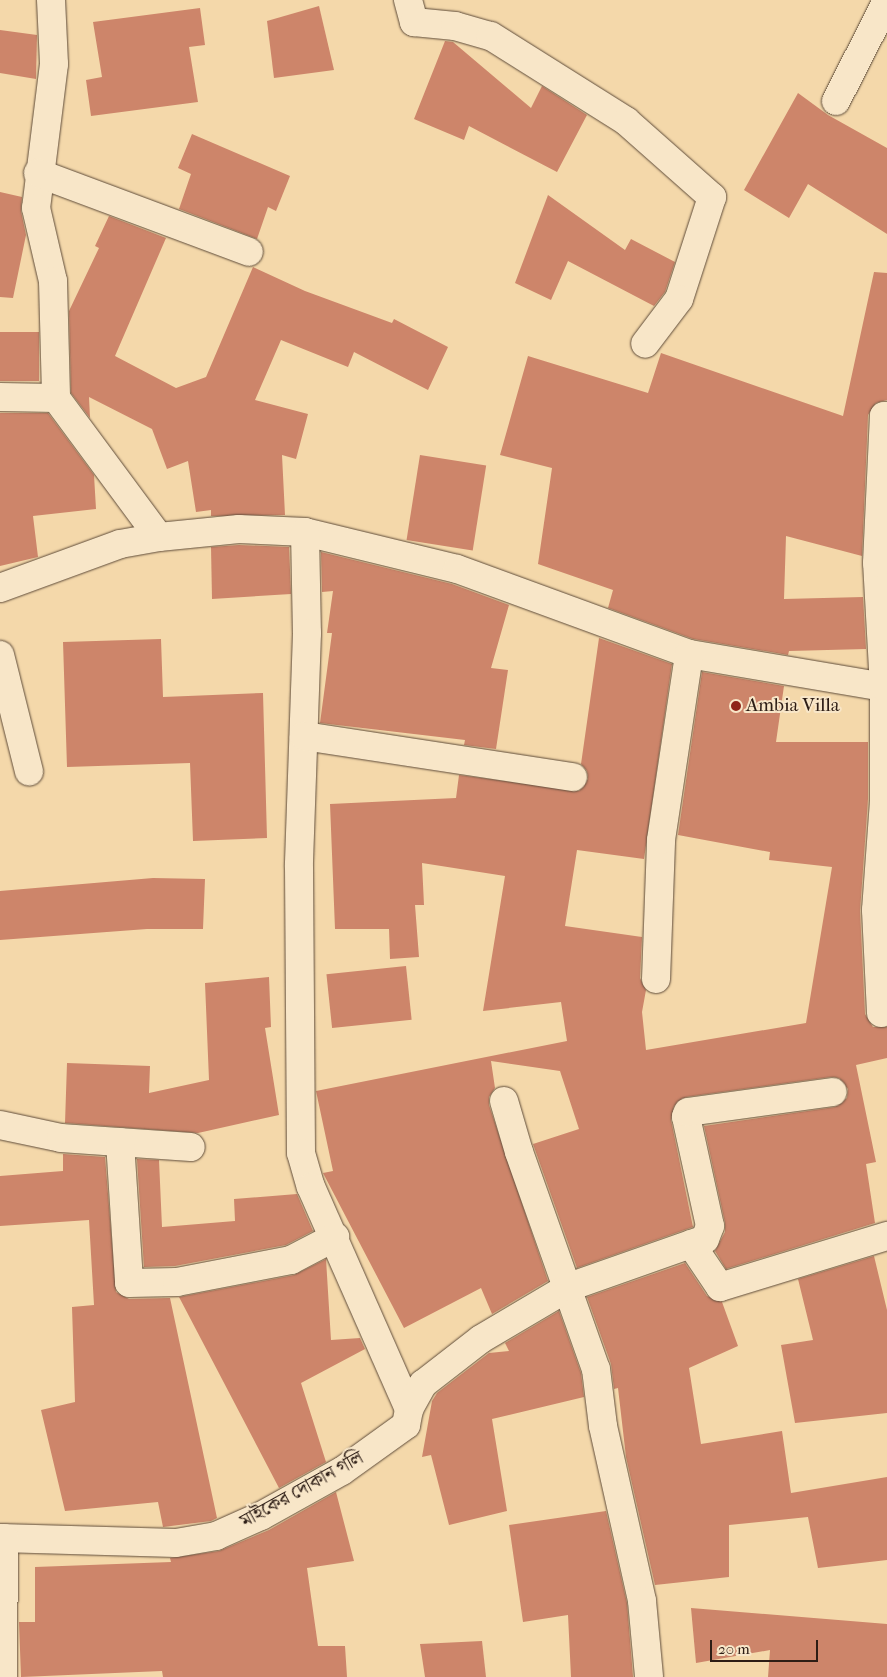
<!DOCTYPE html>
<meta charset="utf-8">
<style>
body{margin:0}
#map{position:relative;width:887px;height:1677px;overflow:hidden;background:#f4d8aa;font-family:"IM FELL French Canon","Noto Serif Bengali",serif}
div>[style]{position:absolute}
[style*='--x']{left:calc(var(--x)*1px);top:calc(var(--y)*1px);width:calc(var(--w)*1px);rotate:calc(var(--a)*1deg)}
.building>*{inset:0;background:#cd856a;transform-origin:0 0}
.roads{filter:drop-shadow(0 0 1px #5f4c3a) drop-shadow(0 0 1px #5f4c3a)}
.minor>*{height:28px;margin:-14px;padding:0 14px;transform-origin:14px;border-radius:14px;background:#f8e6c8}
.dots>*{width:14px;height:14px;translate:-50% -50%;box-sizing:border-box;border:2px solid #f8e6c8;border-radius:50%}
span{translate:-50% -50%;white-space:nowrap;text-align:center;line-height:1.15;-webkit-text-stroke:4px #f8e6c8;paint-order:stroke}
.poi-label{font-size:19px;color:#2d1d15}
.left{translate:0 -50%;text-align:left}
.street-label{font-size:19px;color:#2d1d15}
.scale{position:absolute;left:710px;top:1640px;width:108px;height:22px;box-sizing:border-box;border:2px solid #2d1d15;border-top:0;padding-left:6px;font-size:15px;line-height:18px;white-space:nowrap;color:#2d1d15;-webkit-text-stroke:4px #f8e6c8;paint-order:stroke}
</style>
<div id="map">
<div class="building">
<i style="clip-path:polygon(319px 6px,334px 70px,274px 78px,267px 21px)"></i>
<i style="clip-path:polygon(200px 8px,205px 45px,189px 47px,198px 102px,91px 116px,86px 80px,102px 77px,93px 22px)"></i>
<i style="clip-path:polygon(0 30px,37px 35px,36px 79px,0 73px)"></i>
<i style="clip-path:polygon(445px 41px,453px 42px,531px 108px,542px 86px,587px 115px,557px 172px,469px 126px,464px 140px,414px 119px)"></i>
<i style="clip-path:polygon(798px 93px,828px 115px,887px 148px,887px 234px,808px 184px,789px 218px,744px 190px)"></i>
<i style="clip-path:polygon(192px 134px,290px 176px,276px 211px,268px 207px,257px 239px,179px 209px,191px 174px,178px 168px)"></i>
<i style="clip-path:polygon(0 192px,22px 197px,21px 211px,26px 235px,13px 298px,0 297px)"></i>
<i style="clip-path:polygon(548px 195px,625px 250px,631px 239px,675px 262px,665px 292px,654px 306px,568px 261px,551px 300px,515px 283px)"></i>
<i style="clip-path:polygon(109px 216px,166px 238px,115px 356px,176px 388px,206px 377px,253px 267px,305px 291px,392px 323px,394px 319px,448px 347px,428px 390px,354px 352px,348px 367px,281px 340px,255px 400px,308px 414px,296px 459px,282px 455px,285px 515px,211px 516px,211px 510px,196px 512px,188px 461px,167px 469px,152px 429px,89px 397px,90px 418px,71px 393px,69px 311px,99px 248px,95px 246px)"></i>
<i style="clip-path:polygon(874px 272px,887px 273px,887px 400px,876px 403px,868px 415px,862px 556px,786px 536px,784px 599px,863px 597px,866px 649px,789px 651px,788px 655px,693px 639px,608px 608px,613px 590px,538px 564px,552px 468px,500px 455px,528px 356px,648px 393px,661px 353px,843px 416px)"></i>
<i style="left:0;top:332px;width:39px;height:49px"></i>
<i style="clip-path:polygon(0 413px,48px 413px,94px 475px,96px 509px,33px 516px,38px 557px,0 566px)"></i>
<i style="left:420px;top:455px;width:67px;height:86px;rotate:9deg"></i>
<i style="clip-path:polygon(239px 545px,289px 547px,291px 594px,212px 599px,211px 547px)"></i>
<i style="clip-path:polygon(321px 552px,452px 584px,509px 605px,491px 668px,508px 670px,496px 749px,464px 745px,465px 740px,320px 723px,332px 633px,327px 633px,333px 591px,322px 592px)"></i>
<i style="clip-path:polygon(599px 638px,672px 664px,644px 859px,577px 850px,565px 926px,642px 937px,640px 978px,646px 990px,642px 1012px,646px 1050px,806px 1023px,832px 867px,769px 860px,770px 852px,678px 835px,702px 672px,784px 686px,776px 742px,868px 742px,868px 799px,860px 911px,865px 1014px,873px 1027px,887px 1027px,887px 1058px,856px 1065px,876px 1162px,866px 1164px,875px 1223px,726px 1269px,715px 1251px,725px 1232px,725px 1223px,704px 1126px,835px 1107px,847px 1098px,848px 1089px,839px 1078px,831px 1077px,686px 1097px,674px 1106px,671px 1120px,693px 1227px,577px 1268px,533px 1144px,579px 1129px,560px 1071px,491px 1061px,495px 1088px,489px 1097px,489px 1105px,548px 1281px,492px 1314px,481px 1288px,404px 1328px,323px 1173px,333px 1171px,316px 1091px,567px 1041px,561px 1002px,483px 1011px,505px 876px,422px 863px,424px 905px,415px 905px,419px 957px,390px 959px,389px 929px,335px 929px,330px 804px,456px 798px,459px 775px,579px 791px,588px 779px,587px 771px,581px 764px)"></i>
<i style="clip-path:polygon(161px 639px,163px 697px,263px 693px,267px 838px,193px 841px,190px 763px,67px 767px,63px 642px)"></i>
<i style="clip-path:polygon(153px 878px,205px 879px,203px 929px,147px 929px,0 940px,0 891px)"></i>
<i style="left:406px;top:966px;width:54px;height:80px;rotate:84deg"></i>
<i style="clip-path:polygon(269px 977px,271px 1027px,265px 1028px,279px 1115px,198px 1133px,65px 1123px,67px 1063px,150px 1066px,149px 1093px,209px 1080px,205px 983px)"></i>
<i style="clip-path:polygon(63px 1154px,105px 1157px,116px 1292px,129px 1299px,170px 1298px,217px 1518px,211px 1521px,163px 1527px,158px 1502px,65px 1511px,41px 1410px,75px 1402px,72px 1307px,94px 1305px,89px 1220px,0 1226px,0 1176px,63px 1171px)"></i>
<i style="clip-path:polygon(137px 1159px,159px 1160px,162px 1227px,235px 1221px,234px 1199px,297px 1194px,313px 1231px,286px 1245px,175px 1266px,144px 1267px)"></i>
<i style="clip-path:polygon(874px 1256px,887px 1310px,887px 1413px,795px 1423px,781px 1345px,813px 1340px,798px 1279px)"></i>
<i style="clip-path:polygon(326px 1259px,331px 1340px,360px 1338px,365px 1349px,301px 1383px,326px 1462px,279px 1488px,179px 1297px,294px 1275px)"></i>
<i style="clip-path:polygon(685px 1263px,707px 1296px,722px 1302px,738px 1346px,689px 1368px,701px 1444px,782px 1431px,791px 1493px,887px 1477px,887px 1560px,818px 1568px,808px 1517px,729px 1525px,729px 1577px,655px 1585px,626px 1457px,618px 1388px,614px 1389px,611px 1364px,587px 1297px)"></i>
<i style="clip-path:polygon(559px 1311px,581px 1373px,584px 1397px,492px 1419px,507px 1511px,449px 1525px,431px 1455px,422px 1457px,432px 1401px,437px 1393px,489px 1353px,509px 1351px,505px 1343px)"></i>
<i style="clip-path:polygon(336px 1492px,354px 1561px,307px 1568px,318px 1646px,345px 1646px,347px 1677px,163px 1677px,162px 1671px,21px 1677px,19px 1622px,35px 1622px,35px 1567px,171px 1562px,170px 1558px,219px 1551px,269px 1530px)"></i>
<i style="clip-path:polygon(606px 1511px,627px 1603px,633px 1677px,571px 1677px,568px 1615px,523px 1622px,509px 1525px)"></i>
<i style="clip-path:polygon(691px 1608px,887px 1624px,887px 1677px,768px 1677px,770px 1650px,696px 1663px)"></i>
<i style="clip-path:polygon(482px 1641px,486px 1677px,425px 1677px,420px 1644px)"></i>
</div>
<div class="roads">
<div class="minor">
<i style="--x:51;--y:0;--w:64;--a:87.3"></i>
<i style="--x:54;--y:64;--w:145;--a:97.1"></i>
<i style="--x:36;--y:208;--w:75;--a:76.9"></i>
<i style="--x:53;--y:281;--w:117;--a:88.5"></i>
<i style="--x:56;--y:398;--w:173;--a:53.5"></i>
<i style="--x:159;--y:537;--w:80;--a:-5.7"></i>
<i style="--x:239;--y:529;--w:66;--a:2.6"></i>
<i style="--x:305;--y:532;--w:156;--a:13.7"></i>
<i style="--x:457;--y:569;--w:247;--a:20.1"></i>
<i style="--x:689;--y:654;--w:198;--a:9.6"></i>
<i style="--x:884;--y:687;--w:113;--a:90"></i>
<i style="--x:884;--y:800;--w:3;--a:18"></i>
<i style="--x:408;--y:0;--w:23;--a:75"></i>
<i style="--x:414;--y:22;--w:41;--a:5.6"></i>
<i style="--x:455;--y:26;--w:37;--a:16"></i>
<i style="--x:491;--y:36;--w:160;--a:32.2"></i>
<i style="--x:626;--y:121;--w:115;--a:41.5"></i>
<i style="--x:712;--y:197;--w:107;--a:107.9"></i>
<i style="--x:679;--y:299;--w:56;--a:127.1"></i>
<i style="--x:836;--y:101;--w:112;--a:-63"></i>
<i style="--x:38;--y:173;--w:225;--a:20.5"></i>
<i style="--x:0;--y:397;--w:56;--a:1"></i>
<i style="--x:305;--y:532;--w:101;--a:88.9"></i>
<i style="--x:307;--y:633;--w:234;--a:92"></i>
<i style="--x:299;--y:867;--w:286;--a:89.6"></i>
<i style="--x:301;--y:1153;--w:35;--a:74"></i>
<i style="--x:311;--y:1187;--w:243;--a:66.2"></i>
<i style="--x:0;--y:588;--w:128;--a:-20.1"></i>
<i style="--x:120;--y:544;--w:40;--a:-10"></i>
<i style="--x:0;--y:655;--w:120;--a:76"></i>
<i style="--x:884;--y:687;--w:124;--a:-93.2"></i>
<i style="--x:877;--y:563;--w:147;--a:-87.3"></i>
<i style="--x:884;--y:416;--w:3;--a:0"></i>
<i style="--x:304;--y:736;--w:272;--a:8.7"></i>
<i style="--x:656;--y:979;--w:139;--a:-87.9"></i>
<i style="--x:661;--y:840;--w:188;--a:-81.4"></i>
<i style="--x:881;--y:1013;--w:103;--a:-92.8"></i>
<i style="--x:876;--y:910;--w:110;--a:-85.8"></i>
<i style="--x:504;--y:1101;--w:53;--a:73.6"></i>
<i style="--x:519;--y:1152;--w:230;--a:70.5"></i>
<i style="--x:596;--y:1369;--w:57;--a:83"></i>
<i style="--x:603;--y:1426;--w:179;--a:77.4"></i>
<i style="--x:642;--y:1601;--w:76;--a:84.7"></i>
<i style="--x:0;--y:1125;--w:62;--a:12"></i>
<i style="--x:61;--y:1138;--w:130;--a:4"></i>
<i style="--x:120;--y:1142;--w:141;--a:86.3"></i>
<i style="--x:129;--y:1283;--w:48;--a:-1.2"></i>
<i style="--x:177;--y:1282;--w:116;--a:-10.9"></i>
<i style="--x:291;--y:1260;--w:50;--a:-27.6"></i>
<i style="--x:691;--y:1244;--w:52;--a:56"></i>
<i style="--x:720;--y:1287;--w:175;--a:-17"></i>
<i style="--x:0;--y:1538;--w:176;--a:1.6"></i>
<i style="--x:176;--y:1543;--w:41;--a:-9.9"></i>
<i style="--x:216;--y:1536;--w:49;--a:-24"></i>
<i style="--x:261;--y:1516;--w:93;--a:-29.1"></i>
<i style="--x:342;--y:1471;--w:79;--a:-35.7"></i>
<i style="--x:406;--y:1425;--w:16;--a:-79"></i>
<i style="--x:409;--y:1409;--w:29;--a:-61"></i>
<i style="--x:423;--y:1384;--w:73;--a:-37.8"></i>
<i style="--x:481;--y:1339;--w:102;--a:-30.6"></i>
<i style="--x:569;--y:1287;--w:144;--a:-19.4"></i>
<i style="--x:705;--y:1239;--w:14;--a:-69"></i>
<i style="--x:710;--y:1226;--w:112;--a:-102.4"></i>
<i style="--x:686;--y:1117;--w:5;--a:-68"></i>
<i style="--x:688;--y:1112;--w:146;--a:-7.9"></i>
<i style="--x:3;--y:1677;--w:139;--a:-89.6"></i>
</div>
</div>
<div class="dots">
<i style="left:736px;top:706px;background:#8f2418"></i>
</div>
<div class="poi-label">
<span class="left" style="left:746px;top:706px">Ambia Villa</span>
</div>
<div class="street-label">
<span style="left:302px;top:1490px;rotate:-29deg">মাইকের দোকান গলি</span>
</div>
<div class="scale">20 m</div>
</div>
